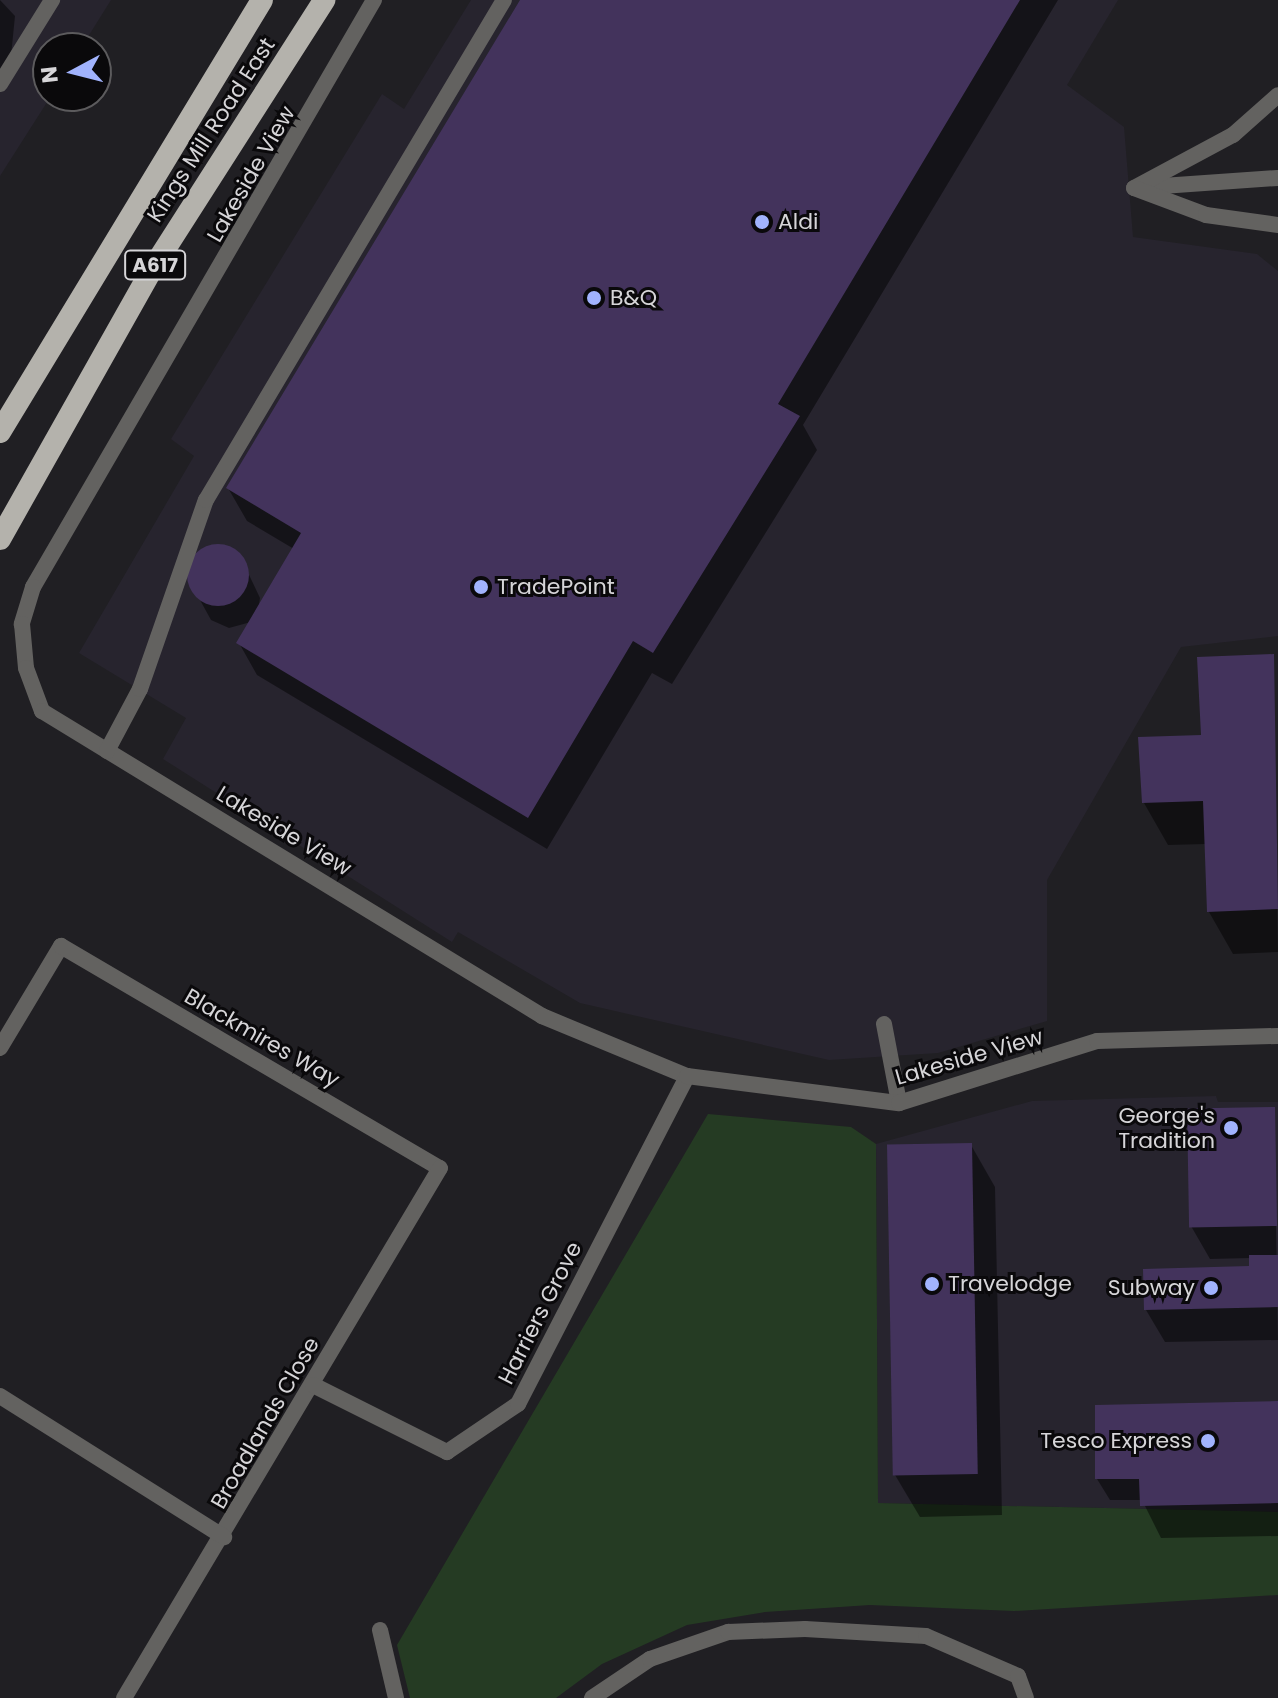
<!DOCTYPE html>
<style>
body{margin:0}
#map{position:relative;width:1278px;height:1698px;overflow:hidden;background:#201f23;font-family:Poppins,sans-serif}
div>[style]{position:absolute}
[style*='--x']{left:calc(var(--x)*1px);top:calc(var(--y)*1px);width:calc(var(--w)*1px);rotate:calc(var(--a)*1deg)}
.built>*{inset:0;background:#27242e}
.green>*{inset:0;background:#253b23}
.shadow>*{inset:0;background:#0007}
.building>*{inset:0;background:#43335c;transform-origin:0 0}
.round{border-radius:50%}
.service>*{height:16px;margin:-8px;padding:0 8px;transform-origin:8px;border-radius:8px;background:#636260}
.minor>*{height:16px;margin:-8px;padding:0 8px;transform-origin:8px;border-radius:8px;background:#636260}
.trunk>*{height:22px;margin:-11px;padding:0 11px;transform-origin:11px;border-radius:11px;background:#b4b2ac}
.dots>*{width:22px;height:22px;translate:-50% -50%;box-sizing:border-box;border:4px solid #0a090b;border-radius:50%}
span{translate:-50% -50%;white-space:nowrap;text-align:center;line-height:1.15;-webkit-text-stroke:6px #0a090b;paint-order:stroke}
.shield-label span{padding:2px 6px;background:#0a090b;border:2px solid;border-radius:6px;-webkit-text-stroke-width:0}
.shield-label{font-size:20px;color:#d6d5d8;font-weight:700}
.street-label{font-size:22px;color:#d6d5d8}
.poi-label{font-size:22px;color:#d6d5d8}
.left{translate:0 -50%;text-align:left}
.right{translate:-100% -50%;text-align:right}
.north{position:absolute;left:32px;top:32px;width:80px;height:80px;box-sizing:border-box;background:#0a090b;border:2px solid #5c5b5d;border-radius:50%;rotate:263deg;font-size:22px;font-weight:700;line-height:32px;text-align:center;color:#d6d5d8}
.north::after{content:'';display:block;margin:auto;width:28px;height:36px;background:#a1b3fd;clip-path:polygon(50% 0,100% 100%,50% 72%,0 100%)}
</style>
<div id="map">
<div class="built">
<i style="clip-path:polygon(0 0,111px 0,81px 48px,48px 48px,51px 96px,0 176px)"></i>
<i style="clip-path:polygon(471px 0,1118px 0,1067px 85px,1124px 127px,1133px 237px,1257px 254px,1278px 271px,1278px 636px,1181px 647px,1047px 880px,1047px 1021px,938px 1053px,829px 1060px,580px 1003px,458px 932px,452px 942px,163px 759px,186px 718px,79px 653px,194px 456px,171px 439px,382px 94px,404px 109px)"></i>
<i style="clip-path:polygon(1216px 1096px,1218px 1102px,1278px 1102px,1278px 1512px,878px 1503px,876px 1144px,1032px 1101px)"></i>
</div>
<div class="green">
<i style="clip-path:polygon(708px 1114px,851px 1127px,876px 1144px,878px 1503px,1278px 1512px,1278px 1595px,1014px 1611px,870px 1605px,765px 1612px,687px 1625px,602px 1664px,556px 1698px,410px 1698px,397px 1645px)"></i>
</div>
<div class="shadow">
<i style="clip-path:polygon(0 0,15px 16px,9px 76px,0 75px)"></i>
<i style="clip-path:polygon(523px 0,1058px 0,803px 425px,817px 450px,672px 684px,652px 673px,547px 849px,257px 675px,239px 643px,251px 622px,229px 628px,211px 620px,189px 580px,192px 561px,216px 547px,241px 558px,260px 598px,258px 611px,294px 549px,247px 521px,228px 488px)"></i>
<i style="clip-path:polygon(1273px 656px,1278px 952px,1233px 954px,1209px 912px,1206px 844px,1168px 845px,1144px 803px)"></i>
<i style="clip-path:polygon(1274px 1109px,1278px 1340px,1165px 1342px,1146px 1310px,1251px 1268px,1251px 1258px,1210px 1259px,1191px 1226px)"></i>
<i style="clip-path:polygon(971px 1145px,995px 1187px,1002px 1515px,920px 1517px,895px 1475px)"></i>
<i style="clip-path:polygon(1278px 1403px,1278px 1536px,1161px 1538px,1142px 1500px,1110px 1500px,1097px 1479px)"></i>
</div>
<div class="building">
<i style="clip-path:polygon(520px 0,1020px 0,778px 404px,800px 416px,653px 653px,633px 641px,528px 818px,236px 643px,301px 533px,226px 488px)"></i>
<i class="round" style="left:187px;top:544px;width:62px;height:62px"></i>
<i style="clip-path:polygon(1274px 654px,1278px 909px,1207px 912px,1203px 801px,1142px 803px,1138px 737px,1201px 735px,1197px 657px)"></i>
<i style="left:1275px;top:1107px;width:119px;height:88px;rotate:89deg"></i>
<i style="left:972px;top:1143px;width:331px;height:85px;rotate:89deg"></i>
<i style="clip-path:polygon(1249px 1255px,1278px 1255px,1278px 1307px,1144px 1310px,1143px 1269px,1249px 1266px)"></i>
<i style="clip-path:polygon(1278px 1401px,1278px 1503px,1140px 1506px,1139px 1479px,1095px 1479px,1095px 1405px)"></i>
</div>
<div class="service">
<i style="--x:374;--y:0;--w:679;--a:120.15"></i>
<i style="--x:33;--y:587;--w:39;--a:107"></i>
<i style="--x:22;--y:624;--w:44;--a:84.8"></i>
<i style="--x:26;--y:668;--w:46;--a:69.6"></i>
<i style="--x:42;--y:711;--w:586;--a:31.38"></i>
<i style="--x:542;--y:1016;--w:157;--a:22.5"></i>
<i style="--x:0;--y:84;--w:99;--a:-58.2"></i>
<i style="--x:1148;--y:187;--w:130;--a:-4"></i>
<i style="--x:1134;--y:188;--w:112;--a:-28.2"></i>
<i style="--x:1233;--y:135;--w:60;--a:-41.6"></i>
<i style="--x:1134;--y:188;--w:77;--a:20.6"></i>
<i style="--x:1206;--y:215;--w:73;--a:7.9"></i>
<i style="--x:107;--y:751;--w:70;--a:-62"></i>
<i style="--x:140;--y:689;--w:200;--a:-70.8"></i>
<i style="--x:206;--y:500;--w:582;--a:-59.21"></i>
<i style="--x:884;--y:1024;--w:80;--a:79.2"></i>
</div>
<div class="minor">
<i style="--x:0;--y:1048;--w:119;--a:-59.1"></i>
<i style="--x:61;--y:946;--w:439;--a:30.4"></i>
<i style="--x:440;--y:1168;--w:617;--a:120.8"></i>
<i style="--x:313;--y:1385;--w:150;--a:26.6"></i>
<i style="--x:447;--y:1452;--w:86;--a:-34.1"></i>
<i style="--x:518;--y:1404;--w:369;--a:-62.7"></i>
<i style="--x:687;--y:1076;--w:214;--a:7.3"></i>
<i style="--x:899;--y:1103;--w:207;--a:-17.4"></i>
<i style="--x:1097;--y:1041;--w:181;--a:-1.6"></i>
<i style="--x:0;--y:1396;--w:265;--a:32.2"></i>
<i style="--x:380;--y:1630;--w:70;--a:76.8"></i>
<i style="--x:592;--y:1698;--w:70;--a:-33.9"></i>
<i style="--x:650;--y:1659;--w:83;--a:-19.1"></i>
<i style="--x:728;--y:1632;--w:77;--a:-2.2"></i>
<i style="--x:805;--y:1629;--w:121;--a:3.3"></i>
<i style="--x:926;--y:1636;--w:100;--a:23.5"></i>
<i style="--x:1018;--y:1676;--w:23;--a:70"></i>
</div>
<div class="trunk">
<i style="--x:0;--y:432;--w:505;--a:-58.76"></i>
<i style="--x:0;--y:539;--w:308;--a:-60.6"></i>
<i style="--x:151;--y:271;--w:322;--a:-57.4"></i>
</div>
<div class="dots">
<i style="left:762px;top:222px;background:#a1b3fd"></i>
<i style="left:594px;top:298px;background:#a1b3fd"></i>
<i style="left:481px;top:587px;background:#a1b3fd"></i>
<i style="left:1231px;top:1128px;background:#a1b3fd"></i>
<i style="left:932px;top:1284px;background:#a1b3fd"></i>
<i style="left:1211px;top:1288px;background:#a1b3fd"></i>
<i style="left:1208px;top:1441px;background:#a1b3fd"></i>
</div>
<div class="shield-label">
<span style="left:155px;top:265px">A617</span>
</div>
<div class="street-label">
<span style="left:211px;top:130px;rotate:-57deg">Kings Mill Road East</span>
<span style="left:251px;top:174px;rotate:-60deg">Lakeside View</span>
<span style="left:284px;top:831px;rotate:31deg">Lakeside View</span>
<span style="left:262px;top:1038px;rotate:30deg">Blackmires Way</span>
<span style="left:969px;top:1057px;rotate:-16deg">Lakeside View</span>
<span style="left:540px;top:1313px;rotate:-63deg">Harriers Grove</span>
<span style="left:265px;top:1423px;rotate:-60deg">Broadlands Close</span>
</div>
<div class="poi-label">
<span class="left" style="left:778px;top:222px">Aldi</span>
<span class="left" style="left:610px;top:298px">B&amp;Q</span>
<span class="left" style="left:497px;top:587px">TradePoint</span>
<span class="right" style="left:1215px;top:1128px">George's<br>Tradition</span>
<span class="left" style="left:948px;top:1284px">Travelodge</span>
<span class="right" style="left:1195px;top:1288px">Subway</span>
<span class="right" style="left:1192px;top:1441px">Tesco Express</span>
</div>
<div class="north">N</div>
</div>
